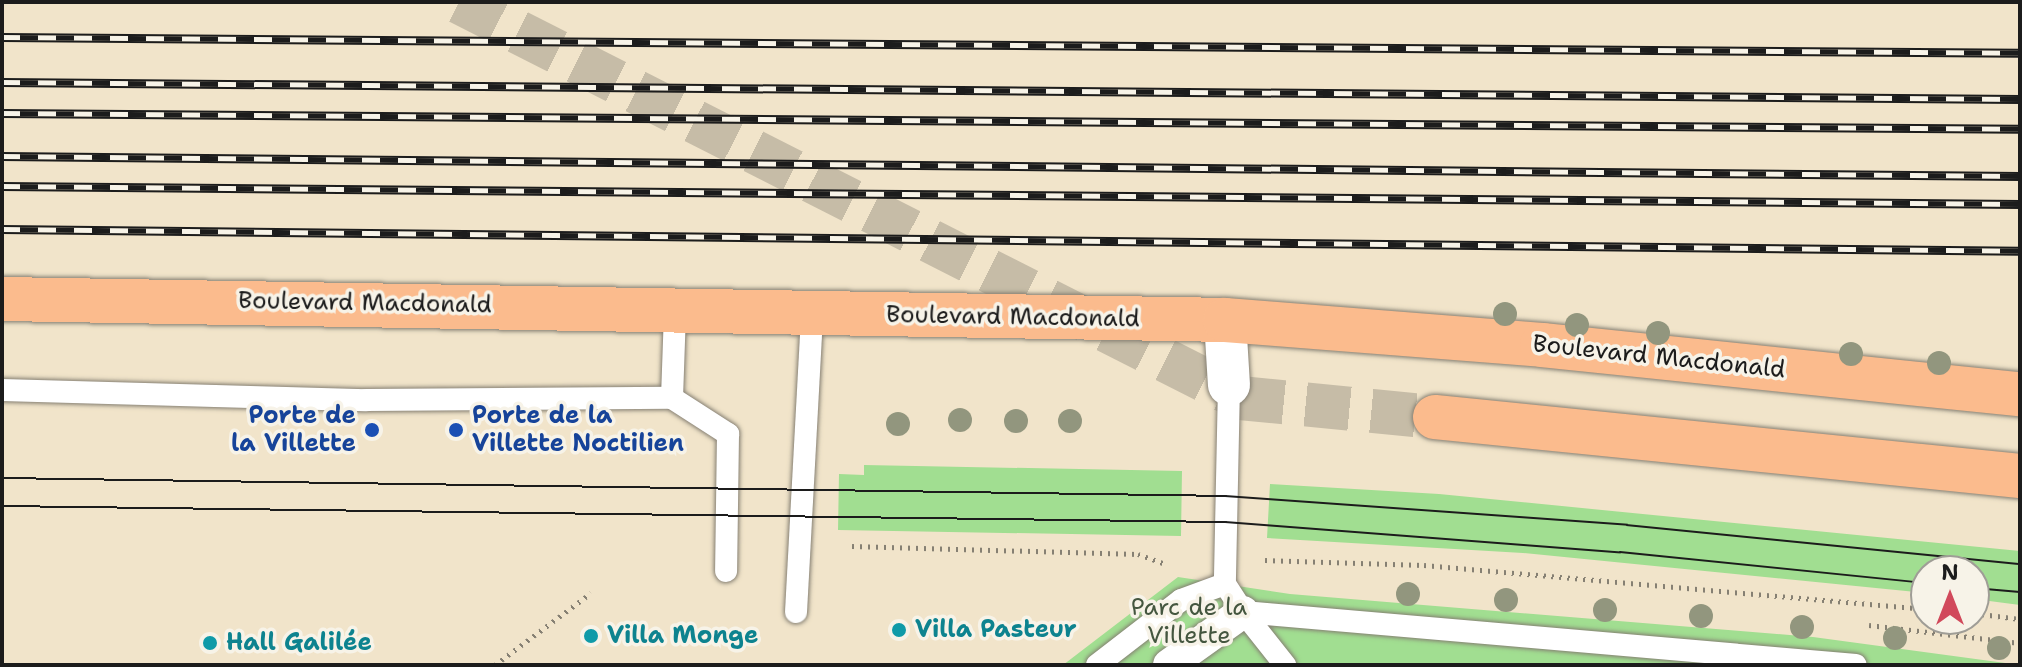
<!DOCTYPE html>
<meta charset="utf-8">
<style>
body{margin:0}
#map{position:relative;width:2022px;height:667px;overflow:hidden;background:#f1e4ca;font-family:"Shantell Sans",sans-serif}
div>[style]{position:absolute}
[style*='--x']{left:calc(var(--x)*1px);top:calc(var(--y)*1px);width:calc(var(--w)*1px);rotate:calc(var(--a)*1deg)}
.green>*{inset:0;background:#a1de91}
.primary-tunnel>*{height:44px;margin-top:-22px;transform-origin:0;background:repeating-linear-gradient(90deg,#c6bca7 0 44px,transparent 0 66px)}
.path>*{height:5px;margin-top:-2.5px;transform-origin:0;background:repeating-linear-gradient(90deg,#868073 0 2px,transparent 0 8px)}
.roads{filter:drop-shadow(0 0 2px #868073) drop-shadow(0 0 2px #868073)}
.service>*{height:22px;margin:-11px;padding:0 11px;transform-origin:11px;border-radius:11px;background:#fff}
.pedestrian>*{height:32px;margin:-16px;padding:0 16px;transform-origin:16px;border-radius:16px;background:#fff}
.minor>*{height:42px;margin:-21px;padding:0 21px;transform-origin:21px;border-radius:21px;background:#fff}
.primary>*{height:44px;margin:-22px;padding:0 22px;transform-origin:22px;border-radius:22px;background:#fbbb8d}
.tram>*{height:2px;margin:-1px;padding:0 1px;transform-origin:1px;border-radius:1px;background:#1c1c1c}
.rail>*{height:9px;margin-top:-4.5px;transform-origin:0;background:repeating-linear-gradient(90deg,#f7f3e8 0 18px,#1c1c1c 0 36px);box-sizing:border-box;border-block:2px solid #1c1c1c}
.trees>*{width:24px;height:24px;margin:-12px;border-radius:50%;background:#92967e}
.dots>*{width:22px;height:22px;translate:-50% -50%;box-sizing:border-box;border:4px solid #f7f3e8;border-radius:50%}
span{translate:-50% -50%;white-space:nowrap;text-align:center;line-height:1.15;-webkit-text-stroke:7px #f7f3e8;paint-order:stroke}
.street-label{font-size:24px;color:#1c1c1c}
.transit-label{font-size:24px;color:#164399;font-weight:700}
.right{translate:-100% -50%;text-align:right}
.left{translate:0 -50%;text-align:left}
.park-label{font-size:24px;color:#44563f}
.culture-label{font-size:24px;color:#0d838f;font-weight:700}
.frame{position:absolute;inset:0;border:4px solid #1c1c1c;pointer-events:none}
.north{position:absolute;left:1910px;top:555px;width:80px;height:80px;box-sizing:border-box;background:#f7f3e8;border:2px solid #9f9d96;border-radius:50%;rotate:0deg;font-size:22px;font-weight:700;line-height:32px;text-align:center;color:#1c1c1c}
.north::after{content:'';display:block;margin:auto;width:28px;height:36px;background:#d1495b;clip-path:polygon(50% 0,100% 100%,50% 72%,0 100%)}
</style>
<div id="map">
<div class="green">
<i style="clip-path:polygon(864px 465px,1182px 471px,1181px 536px,838px 530px,839px 474px,864px 475px)"></i>
<i style="clip-path:polygon(1270px 484px,1439px 494px,2020px 551px,2020px 605px,1974px 599px,1974px 571px,1926px 571px,1926px 593px,1523px 553px,1267px 538px)"></i>
<i style="clip-path:polygon(1178px 577px,1290px 594px,1813px 637px,2020px 665px,1063px 665px)"></i>
</div>
<div class="primary-tunnel">
<i style="--x:459;--y:2;--w:876;--a:26.89"></i>
<i style="--x:1240;--y:398;--w:196;--a:5.6"></i>
</div>
<div class="path">
<i style="--x:852;--y:546;--w:286;--a:1.6"></i>
<i style="--x:1138;--y:554;--w:29;--a:20"></i>
<i style="--x:1265;--y:560;--w:159;--a:1.8"></i>
<i style="--x:1424;--y:565;--w:504;--a:5.01"></i>
<i style="--x:1974;--y:613;--w:46;--a:7.4"></i>
<i style="--x:1869;--y:625;--w:152;--a:6.8"></i>
<i style="--x:495;--y:665;--w:120;--a:-36.9"></i>
</div>
<div class="roads">
<div class="service">
<i style="--x:1229;--y:385;--w:199;--a:91.2"></i>
<i style="--x:1225;--y:584;--w:33;--a:57"></i>
<i style="--x:1243;--y:612;--w:615;--a:4.94"></i>
<i style="--x:2;--y:390;--w:364;--a:1.6"></i>
<i style="--x:366;--y:400;--w:306;--a:-0.4"></i>
<i style="--x:672;--y:398;--w:86;--a:-88"></i>
<i style="--x:672;--y:398;--w:67;--a:32.7"></i>
<i style="--x:728;--y:434;--w:137;--a:90.8"></i>
<i style="--x:796;--y:612;--w:299;--a:-86.9"></i>
<i style="--x:1243;--y:612;--w:68;--a:51.6"></i>
<i style="--x:1097;--y:665;--w:106;--a:-37.7"></i>
<i style="--x:1181;--y:600;--w:47;--a:-20"></i>
</div>
<div class="pedestrian">
<i style="--x:1169;--y:665;--w:91;--a:-35.6"></i>
</div>
<div class="minor">
<i style="--x:1225;--y:320;--w:65;--a:86.5"></i>
</div>
<div class="primary">
<i style="--x:2;--y:299;--w:1223;--a:0.98"></i>
<i style="--x:1225;--y:320;--w:318;--a:4.5"></i>
<i style="--x:1542;--y:345;--w:481;--a:5.9"></i>
<i style="--x:1435;--y:417;--w:588;--a:5.76"></i>
</div>
</div>
<div class="tram">
<i style="--x:2;--y:478;--w:1224;--a:0.84"></i>
<i style="--x:1226;--y:496;--w:402;--a:4.1"></i>
<i style="--x:1627;--y:525;--w:395;--a:5.7"></i>
<i style="--x:2;--y:506;--w:1224;--a:0.75"></i>
<i style="--x:1226;--y:522;--w:395;--a:4.4"></i>
<i style="--x:1620;--y:552;--w:308;--a:5.8"></i>
<i style="--x:1974;--y:588;--w:46;--a:5"></i>
</div>
<div class="rail">
<i style="--x:2;--y:37;--w:2018;--a:0.45"></i>
<i style="--x:2;--y:82;--w:2018;--a:0.48"></i>
<i style="--x:2;--y:113;--w:2018;--a:0.45"></i>
<i style="--x:2;--y:156;--w:2018;--a:0.57"></i>
<i style="--x:2;--y:186;--w:2018;--a:0.51"></i>
<i style="--x:2;--y:229;--w:2018;--a:0.62"></i>
</div>
<div class="trees">
<i style="left:1505px;top:314px"></i>
<i style="left:1577px;top:325px"></i>
<i style="left:1658px;top:333px"></i>
<i style="left:1851px;top:354px"></i>
<i style="left:1939px;top:363px"></i>
<i style="left:960px;top:420px"></i>
<i style="left:1016px;top:421px"></i>
<i style="left:1070px;top:421px"></i>
<i style="left:898px;top:424px"></i>
<i style="left:1408px;top:594px"></i>
<i style="left:1506px;top:600px"></i>
<i style="left:1605px;top:610px"></i>
<i style="left:1701px;top:616px"></i>
<i style="left:1802px;top:627px"></i>
<i style="left:1895px;top:638px"></i>
<i style="left:1999px;top:648px"></i>
</div>
<div class="dots">
<i style="left:372px;top:430px;background:#1a4fb4"></i>
<i style="left:456px;top:430px;background:#1a4fb4"></i>
<i style="left:899px;top:630px;background:#0f9aa8"></i>
<i style="left:591px;top:636px;background:#0f9aa8"></i>
<i style="left:210px;top:643px;background:#0f9aa8"></i>
</div>
<div class="street-label">
<span style="left:365px;top:303px;rotate:1deg">Boulevard Macdonald</span>
<span style="left:1013px;top:317px;rotate:1deg">Boulevard Macdonald</span>
<span style="left:1659px;top:357px;rotate:6deg">Boulevard Macdonald</span>
</div>
<div class="transit-label">
<span class="right" style="left:356px;top:430px">Porte de<br>la Villette</span>
<span class="left" style="left:472px;top:430px">Porte de la<br>Villette Noctilien</span>
</div>
<div class="park-label">
<span style="left:1189px;top:622px">Parc de la<br>Villette</span>
</div>
<div class="culture-label">
<span class="left" style="left:915px;top:630px">Villa Pasteur</span>
<span class="left" style="left:607px;top:636px">Villa Monge</span>
<span class="left" style="left:226px;top:643px">Hall Galilée</span>
</div>
<div class="frame"></div>
<div class="north">N</div>
</div>
